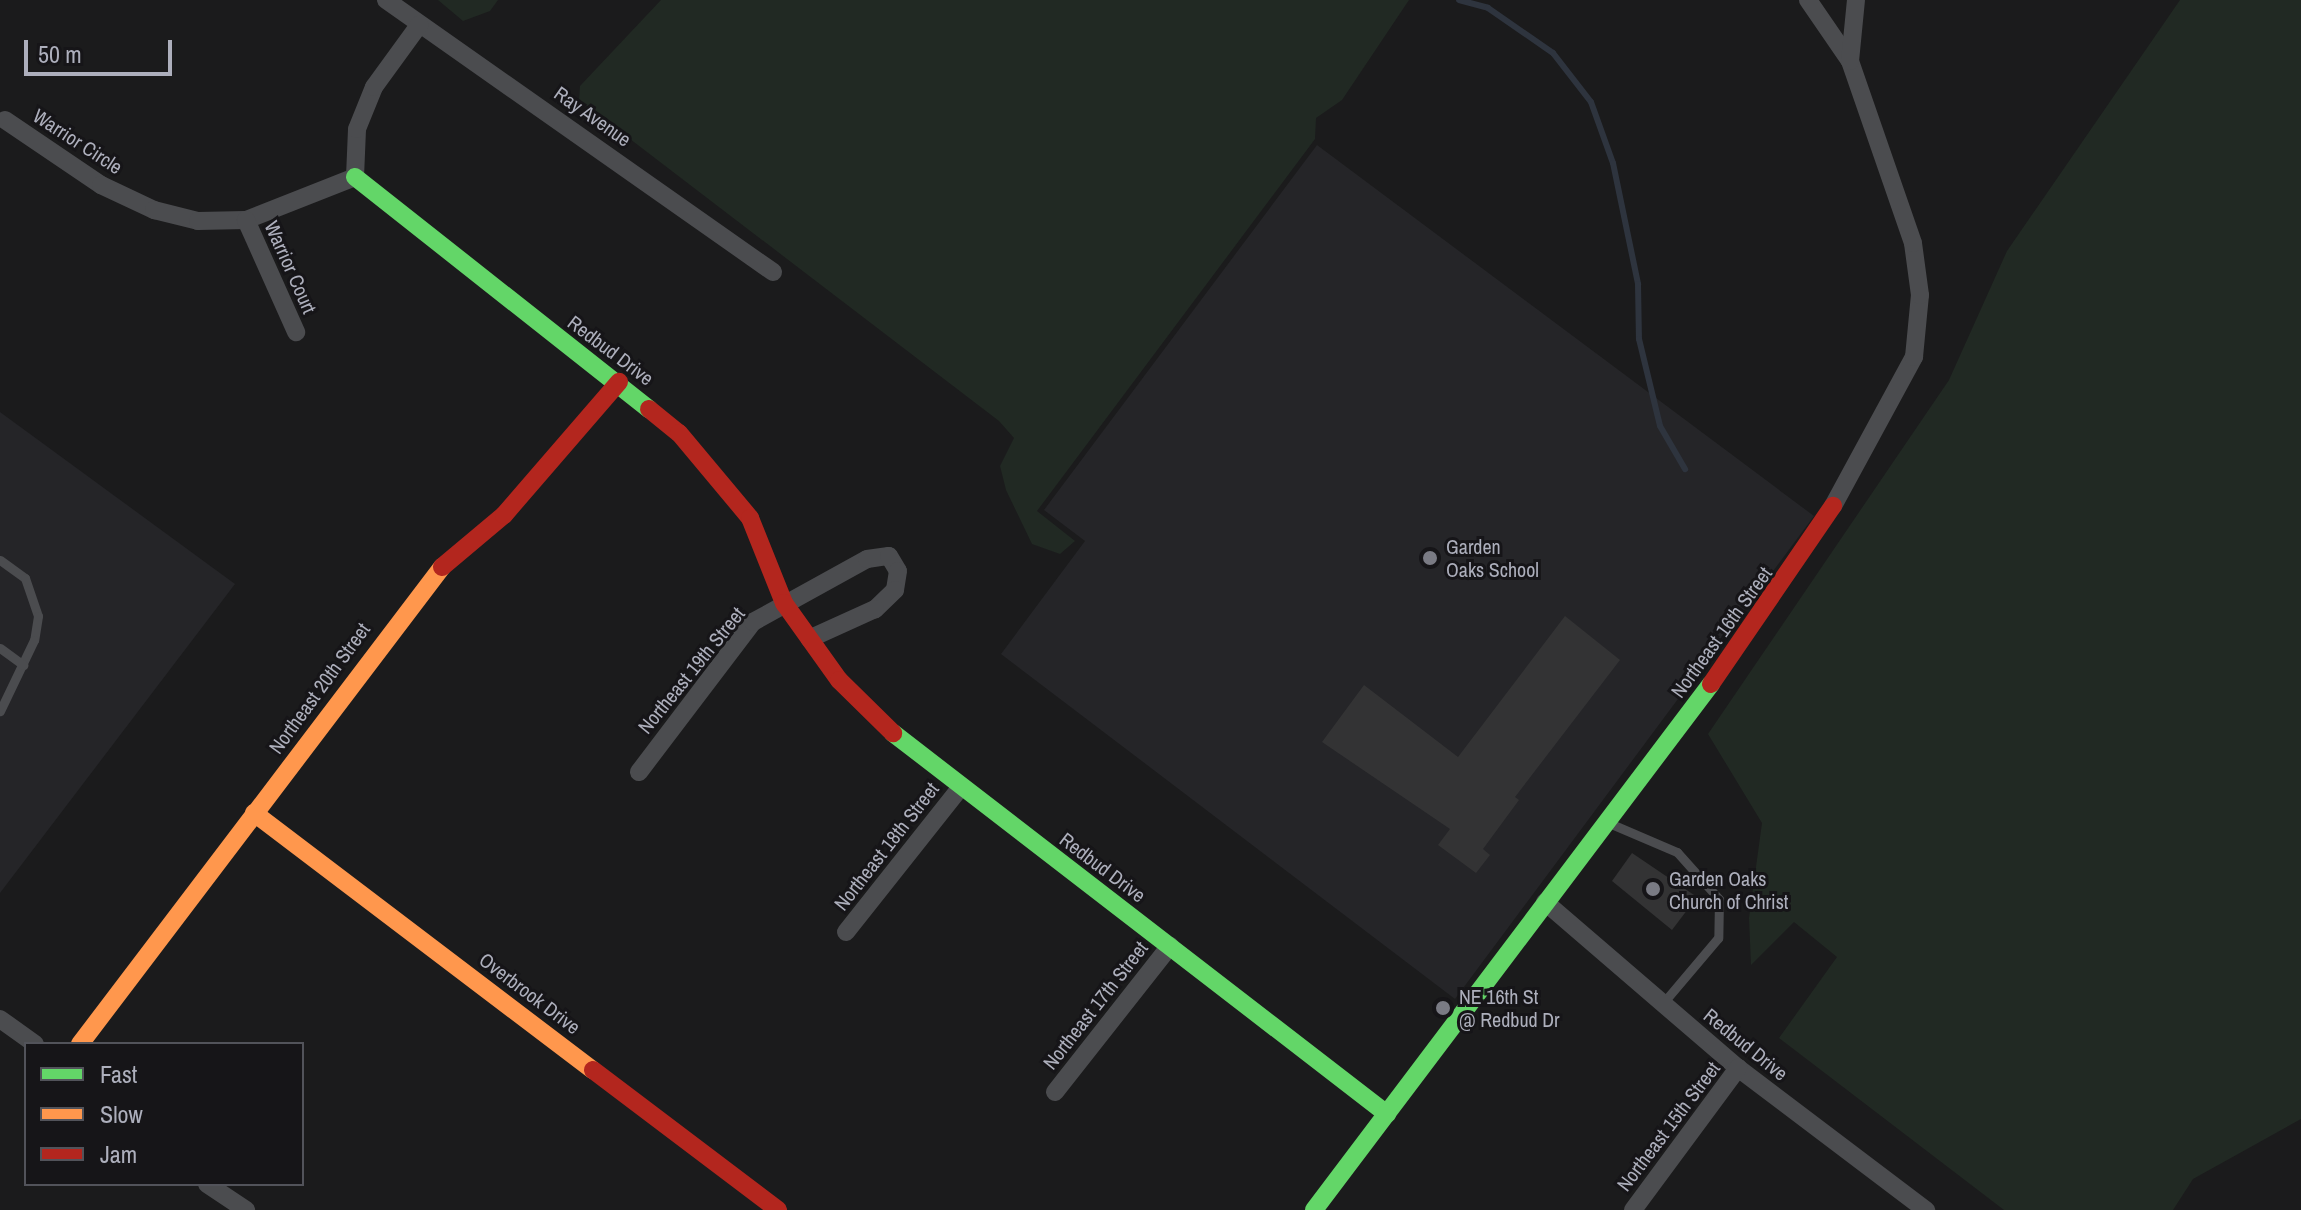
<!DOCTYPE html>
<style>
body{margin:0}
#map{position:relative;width:2301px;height:1210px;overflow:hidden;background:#1b1b1c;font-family:"Archivo Narrow",sans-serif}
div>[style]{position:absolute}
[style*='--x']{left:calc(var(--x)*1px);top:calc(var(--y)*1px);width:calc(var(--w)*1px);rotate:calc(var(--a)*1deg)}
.built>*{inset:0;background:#252528}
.green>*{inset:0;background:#212923}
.stream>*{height:6px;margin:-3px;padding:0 3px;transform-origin:3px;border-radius:3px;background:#2e343e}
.building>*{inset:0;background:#333334}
.lane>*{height:9px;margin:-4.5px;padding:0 4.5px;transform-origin:4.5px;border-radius:4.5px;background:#4b4c4f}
.street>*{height:18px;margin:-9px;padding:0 9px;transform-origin:9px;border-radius:9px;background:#4b4c4f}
.fast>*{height:18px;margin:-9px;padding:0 9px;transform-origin:9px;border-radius:9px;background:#63d668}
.slow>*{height:18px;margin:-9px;padding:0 9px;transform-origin:9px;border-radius:9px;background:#ff974d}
.jam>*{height:18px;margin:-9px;padding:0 9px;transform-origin:9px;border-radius:9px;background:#b3261e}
.dots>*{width:22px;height:22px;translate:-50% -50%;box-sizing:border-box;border:4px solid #161518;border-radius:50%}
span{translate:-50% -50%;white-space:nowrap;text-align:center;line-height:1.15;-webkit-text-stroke:6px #161518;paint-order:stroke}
.street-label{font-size:20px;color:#adafbc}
.poi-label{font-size:20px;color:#adafbc}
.left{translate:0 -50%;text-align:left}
.legend{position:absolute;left:24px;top:1042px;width:280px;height:144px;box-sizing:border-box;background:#161518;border:2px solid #52535a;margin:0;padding:10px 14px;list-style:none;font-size:24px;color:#adafbc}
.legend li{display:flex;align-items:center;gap:16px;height:40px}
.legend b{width:40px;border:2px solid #52535a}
.scale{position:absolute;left:24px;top:40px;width:148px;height:36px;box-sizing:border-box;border:4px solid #adafbc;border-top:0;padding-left:10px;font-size:24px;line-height:28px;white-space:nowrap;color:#adafbc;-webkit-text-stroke:6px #161518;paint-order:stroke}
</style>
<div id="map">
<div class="built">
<i style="clip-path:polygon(1317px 145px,1814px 516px,1455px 999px,1001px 654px,1085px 541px,1044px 510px)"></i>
<i style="clip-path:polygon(0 412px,235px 584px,0 893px)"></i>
</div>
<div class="green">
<i style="clip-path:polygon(438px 0,498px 0,490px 11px,463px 21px)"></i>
<i style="clip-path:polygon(661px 0,1409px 0,1342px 100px,1316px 118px,1315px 139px,1037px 511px,1075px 541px,1060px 554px,1032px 544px,1006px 490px,1000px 466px,1014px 438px,999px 421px,579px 100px,580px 86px)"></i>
<i style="clip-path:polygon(2180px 0,2301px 0,2301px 1119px,2193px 1179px,2173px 1210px,2004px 1210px,1779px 1038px,1837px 957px,1794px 922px,1751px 965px,1749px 918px,1762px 823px,1708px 734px,1949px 380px,2007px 251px)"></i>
</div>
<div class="stream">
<i style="--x:1459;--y:0;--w:30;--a:15"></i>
<i style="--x:1488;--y:8;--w:79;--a:34.7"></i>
<i style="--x:1553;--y:53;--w:62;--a:52.2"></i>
<i style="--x:1591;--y:102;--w:65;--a:70.2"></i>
<i style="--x:1613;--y:163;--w:124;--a:78.3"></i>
<i style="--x:1638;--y:284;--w:55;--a:89"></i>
<i style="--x:1639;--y:339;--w:89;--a:76.4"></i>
<i style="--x:1660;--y:426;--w:50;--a:59.8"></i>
</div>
<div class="building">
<i style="clip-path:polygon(1565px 616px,1620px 660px,1515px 797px,1519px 800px,1483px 849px,1490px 855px,1476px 873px,1438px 845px,1450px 829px,1322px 742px,1364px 685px,1458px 757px)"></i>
<i style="clip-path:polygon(1632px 853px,1697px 897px,1672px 930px,1612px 881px)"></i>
</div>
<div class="lane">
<i style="--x:0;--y:560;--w:31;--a:36"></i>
<i style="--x:25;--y:578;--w:40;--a:71.1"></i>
<i style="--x:38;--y:616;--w:24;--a:99"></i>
<i style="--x:34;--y:640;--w:79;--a:115.6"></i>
<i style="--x:0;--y:648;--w:29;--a:36"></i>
<i style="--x:1609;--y:823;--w:74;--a:23.1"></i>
<i style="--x:1677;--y:852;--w:63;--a:48.2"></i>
<i style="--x:1719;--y:899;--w:39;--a:91"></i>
<i style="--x:1718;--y:938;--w:85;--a:130.2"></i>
</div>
<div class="street">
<i style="--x:386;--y:0;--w:473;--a:35.1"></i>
<i style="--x:1808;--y:0;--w:74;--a:55.5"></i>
<i style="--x:5;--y:120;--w:116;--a:34.1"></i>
<i style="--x:101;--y:185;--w:59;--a:25.3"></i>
<i style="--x:154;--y:210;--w:45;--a:14"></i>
<i style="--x:198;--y:221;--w:48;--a:-1.2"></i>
<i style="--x:246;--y:220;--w:117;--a:-21.5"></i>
<i style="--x:355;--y:177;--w:48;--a:-87.6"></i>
<i style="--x:357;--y:129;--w:45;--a:-68"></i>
<i style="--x:374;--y:87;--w:77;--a:-54"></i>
<i style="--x:246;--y:220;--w:123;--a:65.9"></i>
<i style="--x:1833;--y:506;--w:170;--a:-61.5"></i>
<i style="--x:1914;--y:357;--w:62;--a:-84.5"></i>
<i style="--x:1920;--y:295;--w:52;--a:-97.7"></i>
<i style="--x:1913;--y:243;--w:193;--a:-109.1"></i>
<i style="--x:1850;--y:61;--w:61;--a:-84.4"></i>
<i style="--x:639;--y:772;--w:188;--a:-52.8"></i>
<i style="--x:753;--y:622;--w:130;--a:-28.9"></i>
<i style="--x:867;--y:559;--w:22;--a:-8"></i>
<i style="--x:889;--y:556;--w:17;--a:59"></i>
<i style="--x:898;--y:571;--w:19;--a:99"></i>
<i style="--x:895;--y:590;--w:28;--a:136"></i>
<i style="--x:875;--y:609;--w:72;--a:155.6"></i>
<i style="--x:1545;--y:902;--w:255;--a:40.7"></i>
<i style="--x:1738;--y:1068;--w:236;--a:37.1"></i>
<i style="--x:846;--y:932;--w:185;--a:-51.6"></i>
<i style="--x:0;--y:1019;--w:43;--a:35.5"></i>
<i style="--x:1055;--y:1092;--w:186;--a:-51.8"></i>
<i style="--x:207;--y:1184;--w:47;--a:33.7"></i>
<i style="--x:1633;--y:1210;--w:177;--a:-53.5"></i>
</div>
<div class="fast">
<i style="--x:355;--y:177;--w:375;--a:38.3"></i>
<i style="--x:893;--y:733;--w:624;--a:37.64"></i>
<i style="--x:1314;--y:1210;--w:659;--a:-52.96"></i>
</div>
<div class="slow">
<i style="--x:254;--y:813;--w:425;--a:37.2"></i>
<i style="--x:80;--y:1044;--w:599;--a:-52.8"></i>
</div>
<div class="jam">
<i style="--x:649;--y:409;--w:38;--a:39"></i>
<i style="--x:679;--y:433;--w:111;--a:50.1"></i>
<i style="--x:750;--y:518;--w:92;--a:68.2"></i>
<i style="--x:784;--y:603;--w:95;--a:54.5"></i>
<i style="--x:839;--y:680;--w:76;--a:44.5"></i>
<i style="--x:442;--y:567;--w:81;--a:-40"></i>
<i style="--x:504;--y:515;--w:176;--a:-49.2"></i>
<i style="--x:1711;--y:684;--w:216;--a:-55.6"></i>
<i style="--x:593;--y:1070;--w:232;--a:37.1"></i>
</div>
<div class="dots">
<i style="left:1430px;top:558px;background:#7a7b84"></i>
<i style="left:1653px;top:889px;background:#7a7b84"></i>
<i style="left:1443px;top:1008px;background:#7a7b84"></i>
</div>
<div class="street-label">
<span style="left:593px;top:116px;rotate:35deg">Ray Avenue</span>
<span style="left:78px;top:141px;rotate:33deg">Warrior Circle</span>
<span style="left:291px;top:267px;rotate:66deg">Warrior Court</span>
<span style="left:611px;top:350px;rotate:37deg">Redbud Drive</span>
<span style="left:1721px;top:632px;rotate:-54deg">Northeast 16th Street</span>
<span style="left:691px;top:670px;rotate:-51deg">Northeast 19th Street</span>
<span style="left:319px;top:688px;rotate:-54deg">Northeast 20th Street</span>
<span style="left:886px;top:846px;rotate:-52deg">Northeast 18th Street</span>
<span style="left:1103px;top:867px;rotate:37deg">Redbud Drive</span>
<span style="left:530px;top:993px;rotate:37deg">Overbrook Drive</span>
<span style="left:1095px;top:1005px;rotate:-52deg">Northeast 17th Street</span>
<span style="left:1746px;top:1044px;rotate:39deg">Redbud Drive</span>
<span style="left:1668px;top:1126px;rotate:-53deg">Northeast 15th Street</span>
</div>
<div class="poi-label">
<span class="left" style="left:1446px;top:558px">Garden<br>Oaks School</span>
<span class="left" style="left:1669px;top:890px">Garden Oaks<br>Church of Christ</span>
<span class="left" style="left:1459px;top:1008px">NE 16th St<br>@ Redbud Dr</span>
</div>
<ul class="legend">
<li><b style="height:10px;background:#63d668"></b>Fast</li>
<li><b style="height:10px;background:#ff974d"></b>Slow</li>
<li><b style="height:10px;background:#b3261e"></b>Jam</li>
</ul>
<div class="scale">50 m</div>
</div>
